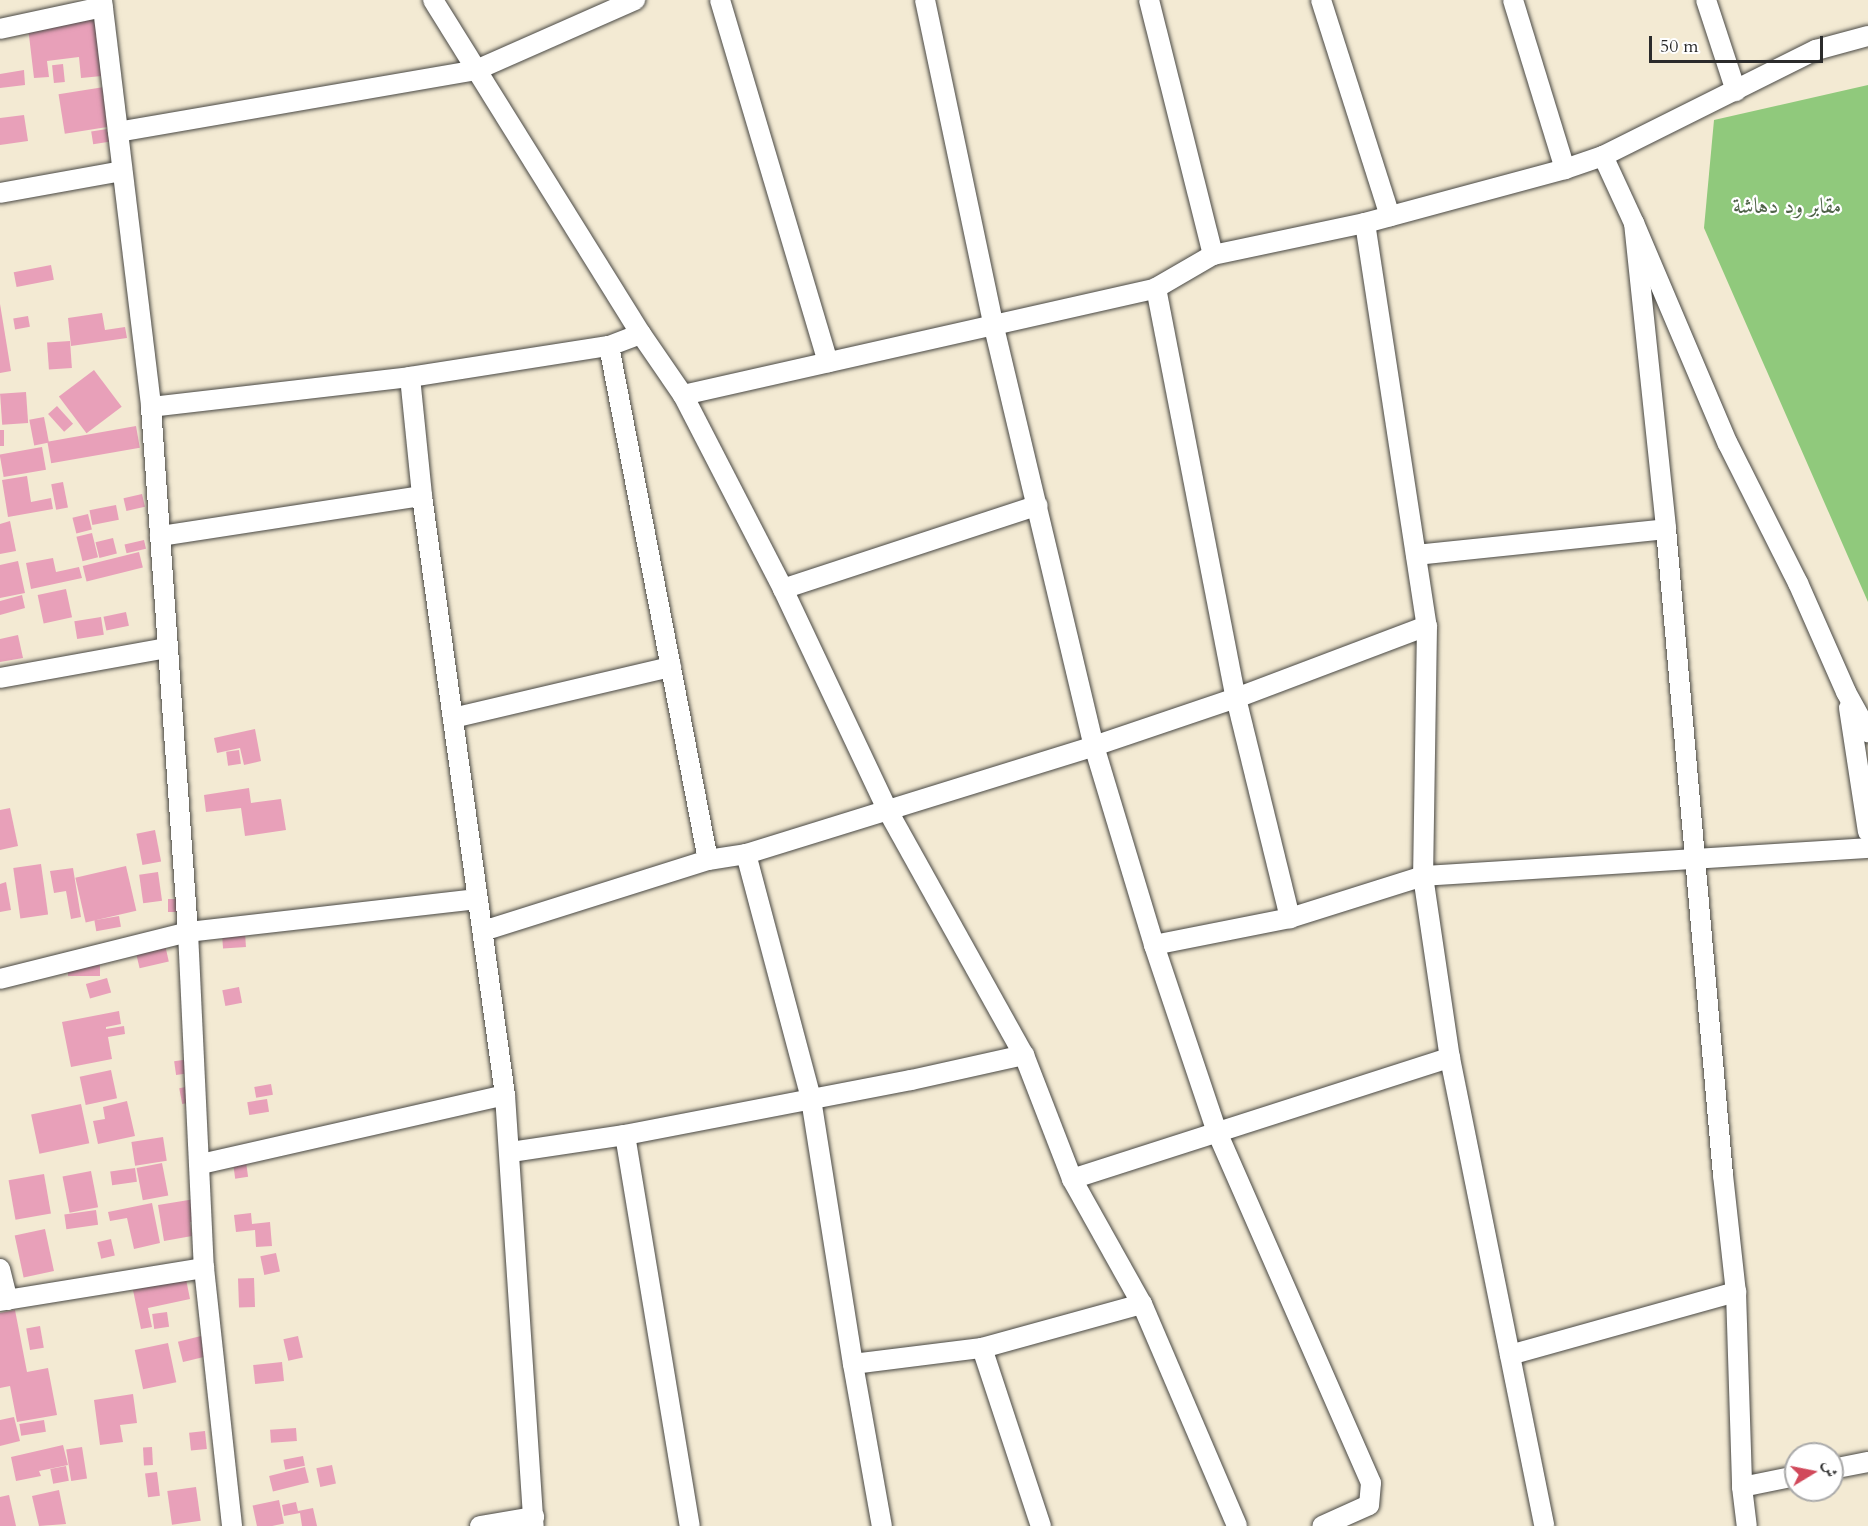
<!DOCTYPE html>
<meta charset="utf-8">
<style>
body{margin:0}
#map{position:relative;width:1868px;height:1526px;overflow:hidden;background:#f3ead3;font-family:Cardo,Amiri,serif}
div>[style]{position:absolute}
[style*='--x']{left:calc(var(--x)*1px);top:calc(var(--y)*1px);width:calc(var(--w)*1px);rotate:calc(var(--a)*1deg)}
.green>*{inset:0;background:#90c97c}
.building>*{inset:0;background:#e8a0b9;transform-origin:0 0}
.roads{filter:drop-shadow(0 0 2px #494844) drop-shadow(0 0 2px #494844)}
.minor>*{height:20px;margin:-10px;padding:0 10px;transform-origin:10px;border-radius:10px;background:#fff}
span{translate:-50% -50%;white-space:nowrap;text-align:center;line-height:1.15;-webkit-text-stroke:4.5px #fff;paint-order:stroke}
.park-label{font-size:22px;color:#4e6247}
.north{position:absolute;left:1784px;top:1442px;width:60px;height:60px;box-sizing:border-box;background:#fff;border:2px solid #aaa;border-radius:50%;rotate:80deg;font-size:16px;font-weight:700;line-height:24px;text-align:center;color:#2b2b2b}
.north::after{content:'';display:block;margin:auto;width:21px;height:27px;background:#d1495b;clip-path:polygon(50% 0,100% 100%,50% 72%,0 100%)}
.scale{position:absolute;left:1649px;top:36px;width:174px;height:27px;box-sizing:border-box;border:3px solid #2b2b2b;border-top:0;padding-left:8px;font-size:18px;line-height:21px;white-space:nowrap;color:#2b2b2b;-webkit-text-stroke:4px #fff;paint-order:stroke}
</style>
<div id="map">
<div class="green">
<i style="clip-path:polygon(1868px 85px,1868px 602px,1704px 228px,1714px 120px)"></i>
</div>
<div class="building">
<i style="clip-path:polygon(95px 19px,102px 76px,81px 78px,79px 57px,47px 61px,49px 77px,34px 78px,28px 27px)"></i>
<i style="left:63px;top:64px;width:18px;height:11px;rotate:84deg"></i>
<i style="clip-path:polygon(24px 70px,25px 85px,0 88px,0 74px)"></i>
<i style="left:104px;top:87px;width:40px;height:46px;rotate:81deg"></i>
<i style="clip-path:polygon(24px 115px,28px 141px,0 145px,0 118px)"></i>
<i style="left:107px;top:129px;width:13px;height:16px;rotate:81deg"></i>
<i style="left:51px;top:265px;width:15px;height:38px;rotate:79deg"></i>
<i style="clip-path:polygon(0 304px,11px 371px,0 373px)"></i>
<i style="clip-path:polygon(102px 313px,105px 330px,125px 327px,127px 338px,71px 346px,68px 318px)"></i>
<i style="left:28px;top:316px;width:11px;height:15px;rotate:80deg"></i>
<i style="left:70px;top:341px;width:27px;height:23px;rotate:86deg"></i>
<i style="left:94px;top:370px;width:46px;height:44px;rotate:53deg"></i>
<i style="left:26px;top:392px;width:31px;height:26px;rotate:86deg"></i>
<i style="left:57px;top:406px;width:24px;height:12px;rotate:48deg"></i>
<i style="left:44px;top:417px;width:26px;height:15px;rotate:79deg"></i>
<i style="left:136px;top:426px;width:22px;height:90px;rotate:80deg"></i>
<i style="left:0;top:430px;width:4px;height:16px"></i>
<i style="left:42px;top:447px;width:23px;height:43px;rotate:80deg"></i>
<i style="clip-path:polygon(27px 476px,31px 502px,51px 498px,53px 509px,8px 517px,2px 480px)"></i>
<i style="left:63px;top:482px;width:26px;height:12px;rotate:79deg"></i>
<i style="left:142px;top:494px;width:13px;height:19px;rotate:77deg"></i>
<i style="left:116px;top:505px;width:15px;height:27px;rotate:79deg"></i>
<i style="left:88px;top:514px;width:16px;height:16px;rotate:76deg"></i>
<i style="clip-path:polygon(10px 521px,16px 551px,0 554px,0 524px)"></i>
<i style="left:92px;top:533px;width:25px;height:16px;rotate:76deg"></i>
<i style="left:113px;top:538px;width:16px;height:18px;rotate:76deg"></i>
<i style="left:144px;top:540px;width:9px;height:20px;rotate:77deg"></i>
<i style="left:139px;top:552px;width:16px;height:58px;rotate:76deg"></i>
<i style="clip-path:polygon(53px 558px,56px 572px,79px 567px,82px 578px,31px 589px,26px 563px)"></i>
<i style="clip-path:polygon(18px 561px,25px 593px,0 598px,0 565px)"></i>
<i style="left:66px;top:589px;width:29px;height:29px;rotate:78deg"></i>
<i style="clip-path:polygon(22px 595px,25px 608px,0 615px,0 601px)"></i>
<i style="left:126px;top:612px;width:14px;height:23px;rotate:78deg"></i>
<i style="left:101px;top:617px;width:18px;height:27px;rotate:81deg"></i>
<i style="clip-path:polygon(18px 635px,23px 658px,0 662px,0 639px)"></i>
<i style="clip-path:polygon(255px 729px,261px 761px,244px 765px,240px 748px,217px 753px,214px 738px)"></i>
<i style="left:239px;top:750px;width:14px;height:13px;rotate:82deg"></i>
<i style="clip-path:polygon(249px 788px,251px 803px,281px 799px,286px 830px,245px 836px,241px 808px,206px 812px,204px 795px)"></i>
<i style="clip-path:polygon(10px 808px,18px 846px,0 850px,0 810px)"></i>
<i style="left:155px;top:830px;width:32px;height:19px;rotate:79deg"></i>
<i style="left:41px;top:864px;width:51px;height:28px;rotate:82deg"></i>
<i style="left:126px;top:866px;width:46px;height:52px;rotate:77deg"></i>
<i style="clip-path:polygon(73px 868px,81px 917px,71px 919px,66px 891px,54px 893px,50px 871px)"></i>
<i style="left:158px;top:872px;width:29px;height:19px;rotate:82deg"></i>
<i style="clip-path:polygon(6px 882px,11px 910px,0 912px,0 884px)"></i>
<i style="left:168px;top:899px;width:15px;height:13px"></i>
<i style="left:119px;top:916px;width:11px;height:25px;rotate:80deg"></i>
<i style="left:245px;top:933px;width:14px;height:23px;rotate:86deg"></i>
<i style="left:165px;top:945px;width:17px;height:30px;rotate:77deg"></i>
<i style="left:100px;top:961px;width:15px;height:32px;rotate:90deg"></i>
<i style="left:107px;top:978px;width:15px;height:22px;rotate:74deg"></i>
<i style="left:239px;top:987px;width:16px;height:17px;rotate:79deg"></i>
<i style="clip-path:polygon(119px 1011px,121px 1024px,106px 1027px,106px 1029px,124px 1026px,125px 1034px,108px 1037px,112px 1059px,71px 1067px,62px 1022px)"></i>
<i style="left:190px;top:1059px;width:14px;height:16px;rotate:82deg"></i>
<i style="left:111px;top:1070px;width:29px;height:32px;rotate:78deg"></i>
<i style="left:271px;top:1084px;width:11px;height:17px;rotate:80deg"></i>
<i style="left:191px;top:1086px;width:16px;height:12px;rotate:79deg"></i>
<i style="left:267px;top:1099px;width:13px;height:20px;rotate:81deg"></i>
<i style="clip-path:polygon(127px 1101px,135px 1136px,98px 1144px,93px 1121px,105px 1119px,103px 1107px)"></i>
<i style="left:81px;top:1104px;width:40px;height:51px;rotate:78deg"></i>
<i style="left:163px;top:1137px;width:24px;height:32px;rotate:81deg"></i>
<i style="left:246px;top:1162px;width:15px;height:13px;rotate:82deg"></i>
<i style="left:162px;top:1163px;width:33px;height:26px;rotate:79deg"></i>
<i style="left:135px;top:1168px;width:14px;height:25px;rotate:82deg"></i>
<i style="left:91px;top:1171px;width:37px;height:29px;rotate:79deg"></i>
<i style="left:44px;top:1174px;width:40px;height:36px;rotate:80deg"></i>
<i style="clip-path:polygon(201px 1198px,204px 1220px,190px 1222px,192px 1236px,164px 1241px,158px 1205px)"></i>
<i style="clip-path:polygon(152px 1203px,160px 1243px,134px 1249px,127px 1218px,110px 1221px,108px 1212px)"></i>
<i style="left:96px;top:1210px;width:15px;height:32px;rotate:82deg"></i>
<i style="clip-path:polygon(251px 1213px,252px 1224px,270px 1222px,272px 1246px,256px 1247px,255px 1230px,236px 1232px,234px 1215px)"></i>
<i style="left:45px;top:1229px;width:43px;height:31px;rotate:78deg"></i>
<i style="left:111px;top:1239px;width:17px;height:14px;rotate:77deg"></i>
<i style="left:276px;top:1253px;width:19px;height:16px;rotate:78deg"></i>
<i style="left:254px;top:1278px;width:29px;height:16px;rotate:88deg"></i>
<i style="clip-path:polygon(186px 1279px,190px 1299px,148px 1308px,152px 1327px,141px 1329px,133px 1290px)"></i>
<i style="clip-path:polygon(15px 1310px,27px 1372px,48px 1368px,57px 1415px,17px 1422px,10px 1386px,0 1388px,0 1313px)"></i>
<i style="left:167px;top:1312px;width:15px;height:15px;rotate:82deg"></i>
<i style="left:40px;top:1326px;width:22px;height:14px;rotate:80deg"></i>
<i style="left:209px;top:1334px;width:21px;height:32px;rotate:76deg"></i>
<i style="left:298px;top:1336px;width:22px;height:15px;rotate:77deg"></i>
<i style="left:168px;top:1343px;width:40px;height:34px;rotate:78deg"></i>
<i style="left:282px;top:1362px;width:19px;height:29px;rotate:84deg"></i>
<i style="clip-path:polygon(133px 1394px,137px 1423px,120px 1425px,123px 1442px,100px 1445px,94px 1400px)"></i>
<i style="clip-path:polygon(14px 1417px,20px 1441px,0 1446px,0 1420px)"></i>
<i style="left:44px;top:1420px;width:12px;height:25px;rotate:81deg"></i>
<i style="left:296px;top:1428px;width:13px;height:26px;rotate:86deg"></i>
<i style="left:205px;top:1431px;width:18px;height:16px;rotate:84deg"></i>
<i style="clip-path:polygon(63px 1445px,68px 1465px,39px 1471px,41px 1476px,16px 1481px,11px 1457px)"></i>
<i style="left:82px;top:1447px;width:32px;height:16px;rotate:81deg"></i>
<i style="left:152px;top:1447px;width:18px;height:9px;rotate:87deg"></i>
<i style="left:303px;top:1456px;width:10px;height:20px;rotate:79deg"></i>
<i style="left:332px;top:1465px;width:19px;height:16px;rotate:78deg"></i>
<i style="left:66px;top:1466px;width:15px;height:16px;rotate:79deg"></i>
<i style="left:305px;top:1467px;width:16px;height:37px;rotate:76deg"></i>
<i style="left:157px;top:1472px;width:24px;height:12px;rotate:83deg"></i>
<i style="left:196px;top:1487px;width:34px;height:29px;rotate:82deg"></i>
<i style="clip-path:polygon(59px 1490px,66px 1524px,39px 1526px,32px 1496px)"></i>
<i style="clip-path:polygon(9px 1495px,16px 1526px,0 1526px,0 1497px)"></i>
<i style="left:279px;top:1500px;width:24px;height:27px;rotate:78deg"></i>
<i style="clip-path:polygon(296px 1502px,298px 1511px,313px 1508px,317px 1526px,302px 1526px,300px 1513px,284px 1516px,282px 1505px)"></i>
</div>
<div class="roads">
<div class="minor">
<i style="--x:102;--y:0;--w:410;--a:83.1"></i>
<i style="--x:151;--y:407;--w:526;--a:85.97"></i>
<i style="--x:188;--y:932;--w:336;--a:87.3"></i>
<i style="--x:204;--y:1268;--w:260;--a:83.8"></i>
<i style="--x:433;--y:0;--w:393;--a:58.1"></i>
<i style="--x:641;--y:334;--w:74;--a:55.5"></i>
<i style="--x:683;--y:395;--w:218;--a:62.7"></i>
<i style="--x:783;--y:589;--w:246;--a:64.7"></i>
<i style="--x:888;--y:811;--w:279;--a:60.9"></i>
<i style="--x:1024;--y:1055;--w:133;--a:68.8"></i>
<i style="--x:1072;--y:1179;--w:143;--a:60.8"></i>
<i style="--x:1142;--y:1304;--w:241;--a:66.8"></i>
<i style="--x:720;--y:0;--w:378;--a:73.4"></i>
<i style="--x:925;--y:0;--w:330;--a:78.1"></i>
<i style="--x:993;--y:323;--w:435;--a:76.6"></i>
<i style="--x:1094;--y:746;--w:208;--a:73.2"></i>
<i style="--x:1154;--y:945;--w:197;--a:71.4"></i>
<i style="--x:1217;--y:1132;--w:383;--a:66.3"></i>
<i style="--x:1371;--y:1483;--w:22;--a:95"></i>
<i style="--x:1369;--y:1505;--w:51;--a:155.9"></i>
<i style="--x:1149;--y:0;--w:263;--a:75.9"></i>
<i style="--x:1321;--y:0;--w:227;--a:72.3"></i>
<i style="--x:1513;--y:0;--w:177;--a:72.9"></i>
<i style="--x:1706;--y:0;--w:96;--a:71.8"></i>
<i style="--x:0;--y:29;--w:105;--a:-12.1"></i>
<i style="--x:118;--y:132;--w:363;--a:-9.8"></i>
<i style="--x:476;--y:70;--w:174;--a:-23.8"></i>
<i style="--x:1603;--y:156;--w:74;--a:65.2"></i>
<i style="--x:1634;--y:223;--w:240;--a:67"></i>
<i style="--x:1728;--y:444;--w:156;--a:63.3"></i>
<i style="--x:1798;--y:583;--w:119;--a:66.2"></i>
<i style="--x:1846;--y:692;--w:46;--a:61.2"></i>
<i style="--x:0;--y:193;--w:124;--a:-10.2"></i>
<i style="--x:1365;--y:223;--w:408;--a:81.3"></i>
<i style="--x:1427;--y:626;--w:250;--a:90.9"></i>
<i style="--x:1423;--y:876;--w:184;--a:81.6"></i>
<i style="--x:1450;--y:1058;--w:477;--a:78.6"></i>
<i style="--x:1634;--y:223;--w:308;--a:84"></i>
<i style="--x:1666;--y:529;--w:649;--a:84.96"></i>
<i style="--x:1723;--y:1175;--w:118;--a:83.7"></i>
<i style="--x:1736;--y:1292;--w:195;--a:88.2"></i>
<i style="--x:1742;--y:1487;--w:39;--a:83"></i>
<i style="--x:1156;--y:288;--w:418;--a:79"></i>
<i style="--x:1236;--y:698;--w:227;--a:76.2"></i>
<i style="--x:609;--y:346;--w:523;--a:79.1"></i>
<i style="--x:410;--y:377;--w:120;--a:84.2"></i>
<i style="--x:422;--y:496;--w:605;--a:82.11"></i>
<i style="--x:505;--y:1095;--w:432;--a:86.2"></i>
<i style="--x:683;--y:395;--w:485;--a:-12.7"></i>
<i style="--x:1156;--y:288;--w:66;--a:-30.1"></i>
<i style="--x:1213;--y:255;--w:155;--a:-11.9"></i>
<i style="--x:1365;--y:223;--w:207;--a:-15.1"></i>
<i style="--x:1565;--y:169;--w:40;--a:-18.9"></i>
<i style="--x:1603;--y:156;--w:238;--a:-26.5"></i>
<i style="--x:1816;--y:50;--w:54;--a:-15.1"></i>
<i style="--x:151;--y:407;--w:261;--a:-6.6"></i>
<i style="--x:410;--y:377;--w:201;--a:-8.9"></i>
<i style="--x:609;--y:346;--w:34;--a:-21"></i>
<i style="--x:160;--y:536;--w:265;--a:-8.7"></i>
<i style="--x:1416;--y:555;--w:251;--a:-5.9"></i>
<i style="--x:783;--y:589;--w:268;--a:-18.2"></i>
<i style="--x:0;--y:678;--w:170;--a:-10.2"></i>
<i style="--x:1849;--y:708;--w:125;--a:81.3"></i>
<i style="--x:453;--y:718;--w:224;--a:-13.2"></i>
<i style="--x:746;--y:854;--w:253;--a:75.1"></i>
<i style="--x:811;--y:1099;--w:268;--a:81"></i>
<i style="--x:853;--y:1364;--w:165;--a:79.9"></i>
<i style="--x:483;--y:931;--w:236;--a:-17.5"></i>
<i style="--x:708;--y:860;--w:38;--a:-9"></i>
<i style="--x:746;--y:854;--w:364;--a:-17.2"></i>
<i style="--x:1094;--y:746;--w:150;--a:-18.7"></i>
<i style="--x:1236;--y:698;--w:204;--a:-20.7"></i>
<i style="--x:1154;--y:945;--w:139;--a:-11.2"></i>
<i style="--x:1290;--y:918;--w:139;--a:-17.5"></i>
<i style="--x:1423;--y:876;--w:446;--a:-3.6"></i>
<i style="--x:0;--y:979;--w:194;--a:-14"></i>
<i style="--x:188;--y:932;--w:290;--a:-6.5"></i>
<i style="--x:625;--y:1135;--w:396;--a:80.6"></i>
<i style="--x:511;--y:1152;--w:115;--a:-8.5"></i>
<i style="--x:625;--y:1135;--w:291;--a:-10.9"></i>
<i style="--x:911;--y:1080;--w:116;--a:-12.5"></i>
<i style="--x:201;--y:1164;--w:312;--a:-12.8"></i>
<i style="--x:1072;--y:1179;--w:397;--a:-17.8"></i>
<i style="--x:0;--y:1269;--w:32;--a:76"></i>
<i style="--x:0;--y:1301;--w:207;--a:-9.2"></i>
<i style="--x:982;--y:1348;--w:188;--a:71.7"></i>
<i style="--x:1510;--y:1355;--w:235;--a:-15.6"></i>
<i style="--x:853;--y:1364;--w:130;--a:-7.1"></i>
<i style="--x:982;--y:1348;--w:166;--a:-15.4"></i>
<i style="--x:1832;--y:1469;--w:37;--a:-11"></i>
<i style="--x:1742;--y:1487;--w:55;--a:-11.5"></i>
<i style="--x:480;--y:1526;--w:55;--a:-9.5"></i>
</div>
</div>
<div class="park-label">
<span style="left:1787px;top:207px">مقابر ود دهاشة</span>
</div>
<div class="north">ش</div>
<div class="scale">50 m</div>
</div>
